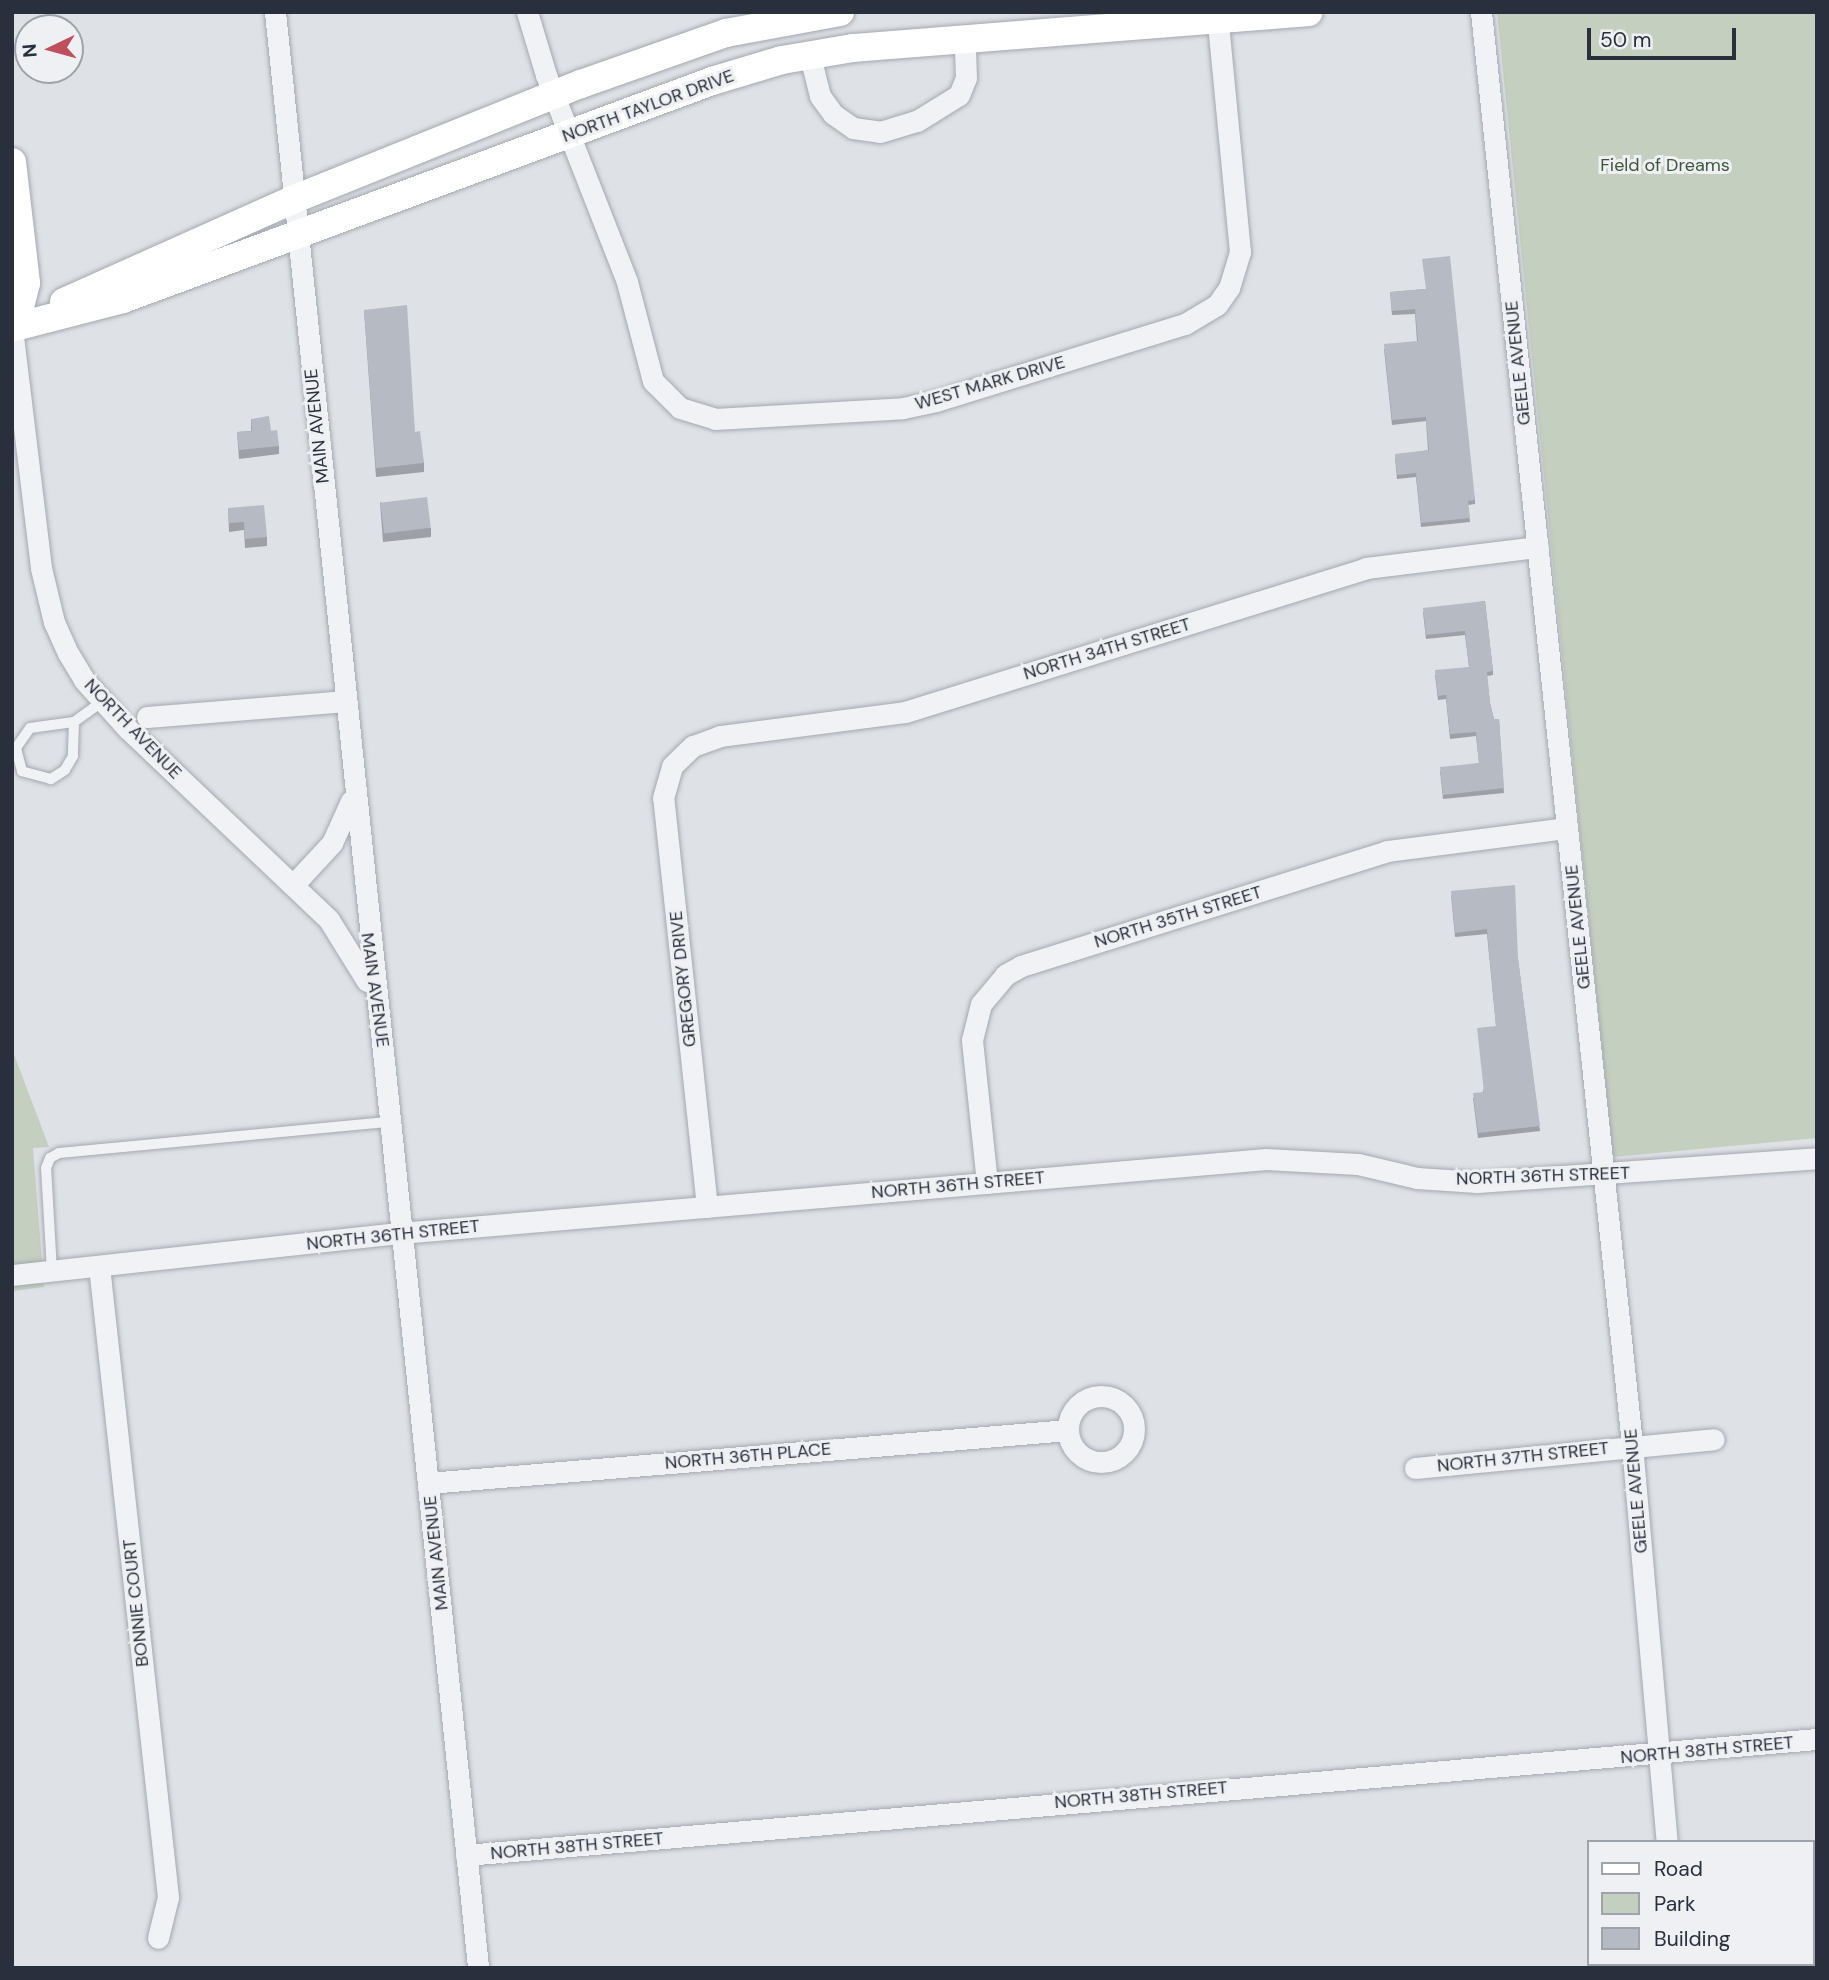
<!DOCTYPE html>
<style>
body{margin:0}
#map{position:relative;width:1829px;height:1980px;overflow:hidden;background:#dee1e6;font-family:"DM Sans",sans-serif}
div>[style]{position:absolute}
[style*='--x']{left:calc(var(--x)*1px);top:calc(var(--y)*1px);width:calc(var(--w)*1px);rotate:calc(var(--a)*1deg)}
.green>*{inset:0;background:#c4cfc0}
.roads{filter:drop-shadow(0 0 2px #a4a8b0) drop-shadow(0 0 2px #a4a8b0)}
.lane>*{height:10px;margin:-5px;padding:0 5px;transform-origin:5px;border-radius:5px;background:#f1f2f5}
.street>*{height:21px;margin:-10.5px;padding:0 10.5px;transform-origin:10.5px;border-radius:10.5px;background:#f1f2f5}
.street>.ring{margin:-10.5px;padding:0;box-sizing:content-box;background:none;border:21px solid #f1f2f5;border-radius:50%}
.secondary>*{height:28px;margin:-14px;padding:0 14px;transform-origin:14px;border-radius:14px;background:#fff}
.wall>*{inset:0;background:#9da0a7}
.building>*{inset:0;background:#b6bac2;transform-origin:0 0}
span{translate:-50% -50%;white-space:nowrap;text-align:center;line-height:1.15;-webkit-text-stroke:6px #eef0f4;paint-order:stroke}
.street-label{font-size:18px;color:#292f3c}
.park-label{font-size:18px;color:#3d5638}
.frame{position:absolute;inset:0;border:14px solid #292f3c;pointer-events:none}
.legend{position:absolute;left:1587px;top:1840px;width:228px;height:126px;box-sizing:border-box;background:#eef0f4;border:2px solid #9fa3aa;margin:0;padding:9px 12px;list-style:none;font-size:21px;color:#292f3c}
.legend li{display:flex;align-items:center;gap:14px;height:35px}
.legend b{width:35px;border:2px solid #9fa3aa}
.north{position:absolute;left:14px;top:14px;width:70px;height:70px;box-sizing:border-box;background:#eef0f4;border:2px solid #9fa3aa;border-radius:50%;rotate:265deg;font-size:19px;font-weight:700;line-height:28px;text-align:center;color:#292f3c}
.north::after{content:'';display:block;margin:auto;width:24px;height:32px;background:#c04f5d;clip-path:polygon(50% 0,100% 100%,50% 72%,0 100%)}
.scale{position:absolute;left:1587px;top:28px;width:149px;height:32px;box-sizing:border-box;border:4px solid #292f3c;border-top:0;padding-left:9px;font-size:21px;line-height:24px;white-space:nowrap;color:#292f3c;-webkit-text-stroke:5px #eef0f4;paint-order:stroke}
</style>
<div id="map">
<div class="green">
<i style="clip-path:polygon(1497px 12px,1817px 12px,1817px 1138px,1613px 1157px)"></i>
<i style="clip-path:polygon(12px 1049px,49px 1147px,33px 1148px,44px 1287px,12px 1291px)"></i>
</div>
<div class="roads">
<div class="lane">
<i style="--x:74;--y:722;--w:34;--a:92"></i>
<i style="--x:73;--y:756;--w:16;--a:120"></i>
<i style="--x:65;--y:770;--w:17;--a:147"></i>
<i style="--x:51;--y:779;--w:30;--a:-165"></i>
<i style="--x:22;--y:771;--w:24;--a:-105"></i>
<i style="--x:16;--y:748;--w:24;--a:-55"></i>
<i style="--x:30;--y:728;--w:44;--a:-7.8"></i>
<i style="--x:74;--y:722;--w:36;--a:-36"></i>
<i style="--x:52;--y:1271;--w:103;--a:-93.3"></i>
<i style="--x:46;--y:1168;--w:11;--a:-68"></i>
<i style="--x:50;--y:1158;--w:10;--a:-29"></i>
<i style="--x:59;--y:1153;--w:332;--a:-5.4"></i>
</div>
<div class="street">
<i style="--x:275;--y:12;--w:1967;--a:84.07"></i>
<i style="--x:527;--y:12;--w:66;--a:73.2"></i>
<i style="--x:546;--y:75;--w:222;--a:68.6"></i>
<i style="--x:627;--y:282;--w:102;--a:75.3"></i>
<i style="--x:653;--y:381;--w:38;--a:45"></i>
<i style="--x:680;--y:408;--w:37;--a:17"></i>
<i style="--x:715;--y:419;--w:188;--a:-3.3"></i>
<i style="--x:903;--y:408;--w:34;--a:-12"></i>
<i style="--x:936;--y:401;--w:261;--a:-17.2"></i>
<i style="--x:1185;--y:324;--w:37;--a:-31"></i>
<i style="--x:1217;--y:305;--w:21;--a:-55"></i>
<i style="--x:1229;--y:288;--w:38;--a:-73"></i>
<i style="--x:1240;--y:252;--w:241;--a:-95.5"></i>
<i style="--x:1481;--y:12;--w:1441;--a:83.98"></i>
<i style="--x:1632;--y:1445;--w:399;--a:85"></i>
<i style="--x:810;--y:56;--w:41;--a:76"></i>
<i style="--x:820;--y:96;--w:22;--a:54"></i>
<i style="--x:833;--y:114;--w:24;--a:35"></i>
<i style="--x:853;--y:128;--w:27;--a:8"></i>
<i style="--x:880;--y:132;--w:39;--a:-17"></i>
<i style="--x:917;--y:121;--w:49;--a:-31.8"></i>
<i style="--x:959;--y:95;--w:18;--a:-68"></i>
<i style="--x:966;--y:78;--w:37;--a:-92"></i>
<i style="--x:12;--y:328;--w:242;--a:83.1"></i>
<i style="--x:41;--y:568;--w:56;--a:76.5"></i>
<i style="--x:54;--y:622;--w:34;--a:66"></i>
<i style="--x:68;--y:653;--w:31;--a:59"></i>
<i style="--x:84;--y:680;--w:66;--a:48.1"></i>
<i style="--x:128;--y:729;--w:277;--a:43.5"></i>
<i style="--x:329;--y:920;--w:72;--a:58.1"></i>
<i style="--x:147;--y:717;--w:200;--a:-4.6"></i>
<i style="--x:294;--y:884;--w:56;--a:-47.2"></i>
<i style="--x:332;--y:843;--w:46;--a:-65.7"></i>
<i style="--x:987;--y:1183;--w:144;--a:-96"></i>
<i style="--x:972;--y:1040;--w:37;--a:-76"></i>
<i style="--x:981;--y:1004;--w:38;--a:-50"></i>
<i style="--x:1005;--y:975;--w:18;--a:-29"></i>
<i style="--x:1021;--y:966;--w:384;--a:-17.4"></i>
<i style="--x:1387;--y:851;--w:181;--a:-7.3"></i>
<i style="--x:707;--y:1207;--w:411;--a:-96.1"></i>
<i style="--x:663;--y:798;--w:33;--a:-74"></i>
<i style="--x:672;--y:766;--w:29;--a:-44"></i>
<i style="--x:693;--y:746;--w:29;--a:-20"></i>
<i style="--x:720;--y:736;--w:187;--a:-7.4"></i>
<i style="--x:905;--y:712;--w:483;--a:-17.3"></i>
<i style="--x:1366;--y:568;--w:173;--a:-7"></i>
<i style="--x:99;--y:1266;--w:635;--a:83.76"></i>
<i style="--x:168;--y:1897;--w:42;--a:103.7"></i>
<i style="--x:12;--y:1275;--w:390;--a:-6.2"></i>
<i style="--x:400;--y:1233;--w:869;--a:-4.88"></i>
<i style="--x:1266;--y:1159;--w:92;--a:3.1"></i>
<i style="--x:1358;--y:1164;--w:61;--a:13.3"></i>
<i style="--x:1417;--y:1178;--w:60;--a:3.8"></i>
<i style="--x:1477;--y:1182;--w:341;--a:-4"></i>
<i class="ring" style="left:1068px;top:1396px;width:45px;height:45px"></i>
<i style="--x:1415;--y:1468;--w:300;--a:-5.5"></i>
<i style="--x:428;--y:1483;--w:642;--a:-4.73"></i>
<i style="--x:466;--y:1855;--w:1356;--a:-4.91"></i>
<i style="--x:1678;--y:1964;--w:4;--a:76"></i>
</div>
<div class="secondary">
<i style="--x:12;--y:162;--w:122;--a:83.4"></i>
<i style="--x:26;--y:283;--w:45;--a:104"></i>
<i style="--x:64;--y:302;--w:250;--a:-24.1"></i>
<i style="--x:292;--y:200;--w:311;--a:-21.9"></i>
<i style="--x:581;--y:84;--w:154;--a:-19.4"></i>
<i style="--x:726;--y:33;--w:116;--a:-10.4"></i>
<i style="--x:15;--y:327;--w:112;--a:-14.5"></i>
<i style="--x:123;--y:299;--w:628;--a:-20.31"></i>
<i style="--x:712;--y:81;--w:73;--a:-16.7"></i>
<i style="--x:782;--y:60;--w:72;--a:-9.6"></i>
<i style="--x:853;--y:48;--w:457;--a:-4.5"></i>
</div>
</div>
<div class="wall">
<i style="clip-path:polygon(1425px 289px,1475px 500px,1475px 504px,1468px 505px,1470px 522px,1421px 527px,1416px 477px,1397px 479px,1395px 458px,1428px 450px,1426px 421px,1392px 425px,1384px 349px,1417px 341px,1415px 314px,1392px 315px,1390px 292px)"></i>
<i style="clip-path:polygon(364px 310px,415px 432px,424px 463px,424px 472px,376px 477px)"></i>
<i style="clip-path:polygon(251px 419px,271px 431px,279px 446px,279px 454px,239px 459px,237px 432px,251px 431px)"></i>
<i style="clip-path:polygon(380px 502px,431px 528px,431px 537px,383px 542px)"></i>
<i style="clip-path:polygon(228px 508px,267px 537px,267px 546px,245px 548px,244px 530px,229px 532px)"></i>
<i style="clip-path:polygon(1485px 601px,1493px 671px,1493px 675px,1487px 676px,1490px 703px,1494px 719px,1499px 719px,1504px 793px,1443px 799px,1440px 771px,1479px 763px,1476px 736px,1450px 739px,1446px 699px,1438px 700px,1435px 675px,1469px 667px,1465px 635px,1426px 639px,1423px 612px)"></i>
<i style="clip-path:polygon(1451px 895px,1518px 959px,1540px 1131px,1478px 1138px,1473px 1098px,1483px 1092px,1496px 1026px,1487px 934px,1455px 937px)"></i>
</div>
<div class="building">
<i style="clip-path:polygon(1450px 256px,1475px 500px,1468px 501px,1470px 518px,1421px 523px,1416px 473px,1397px 475px,1395px 454px,1429px 450px,1426px 417px,1392px 420px,1384px 344px,1418px 341px,1415px 309px,1392px 311px,1390px 292px,1426px 289px,1422px 259px)"></i>
<i style="clip-path:polygon(407px 305px,415px 432px,420px 431px,424px 463px,376px 468px,364px 310px)"></i>
<i style="clip-path:polygon(269px 416px,271px 431px,277px 430px,279px 446px,239px 450px,237px 432px,252px 431px,251px 419px)"></i>
<i style="left:427px;top:497px;width:31px;height:47px;rotate:83deg"></i>
<i style="clip-path:polygon(264px 505px,267px 537px,245px 539px,244px 522px,229px 523px,228px 508px)"></i>
<i style="clip-path:polygon(1485px 601px,1493px 671px,1487px 672px,1490px 703px,1494px 719px,1499px 719px,1504px 788px,1443px 795px,1440px 767px,1479px 763px,1476px 732px,1450px 734px,1446px 695px,1438px 696px,1435px 670px,1469px 667px,1465px 631px,1426px 635px,1423px 608px)"></i>
<i style="clip-path:polygon(1515px 885px,1518px 959px,1540px 1126px,1478px 1133px,1473px 1093px,1484px 1092px,1477px 1028px,1496px 1026px,1487px 929px,1455px 933px,1451px 891px)"></i>
</div>
<div class="street-label">
<span style="left:648px;top:106px;rotate:-20deg">NORTH TAYLOR DRIVE</span>
<span style="left:1518px;top:363px;rotate:-96deg">GEELE AVENUE</span>
<span style="left:990px;top:383px;rotate:-16deg">WEST MARK DRIVE</span>
<span style="left:317px;top:426px;rotate:-96deg">MAIN AVENUE</span>
<span style="left:1107px;top:649px;rotate:-17deg">NORTH 34TH STREET</span>
<span style="left:133px;top:729px;rotate:46deg">NORTH AVENUE</span>
<span style="left:1178px;top:917px;rotate:-17deg">NORTH 35TH STREET</span>
<span style="left:1578px;top:927px;rotate:-96deg">GEELE AVENUE</span>
<span style="left:683px;top:979px;rotate:-96deg">GREGORY DRIVE</span>
<span style="left:375px;top:990px;rotate:82deg">MAIN AVENUE</span>
<span style="left:1543px;top:1176px;rotate:-2deg">NORTH 36TH STREET</span>
<span style="left:958px;top:1185px;rotate:-5deg">NORTH 36TH STREET</span>
<span style="left:393px;top:1235px;rotate:-6deg">NORTH 36TH STREET</span>
<span style="left:748px;top:1456px;rotate:-5deg">NORTH 36TH PLACE</span>
<span style="left:1523px;top:1457px;rotate:-6deg">NORTH 37TH STREET</span>
<span style="left:1636px;top:1491px;rotate:-95deg">GEELE AVENUE</span>
<span style="left:436px;top:1553px;rotate:-96deg">MAIN AVENUE</span>
<span style="left:136px;top:1603px;rotate:-96deg">BONNIE COURT</span>
<span style="left:1707px;top:1750px;rotate:-5deg">NORTH 38TH STREET</span>
<span style="left:1141px;top:1795px;rotate:-5deg">NORTH 38TH STREET</span>
<span style="left:577px;top:1846px;rotate:-5deg">NORTH 38TH STREET</span>
</div>
<div class="park-label">
<span style="left:1665px;top:165px">Field of Dreams</span>
</div>
<div class="frame"></div>
<ul class="legend">
<li><b style="height:9px;background:#fff"></b>Road</li>
<li><b style="height:19px;background:#c4cfc0"></b>Park</li>
<li><b style="height:19px;background:#b6bac2"></b>Building</li>
</ul>
<div class="north">N</div>
<div class="scale">50 m</div>
</div>
